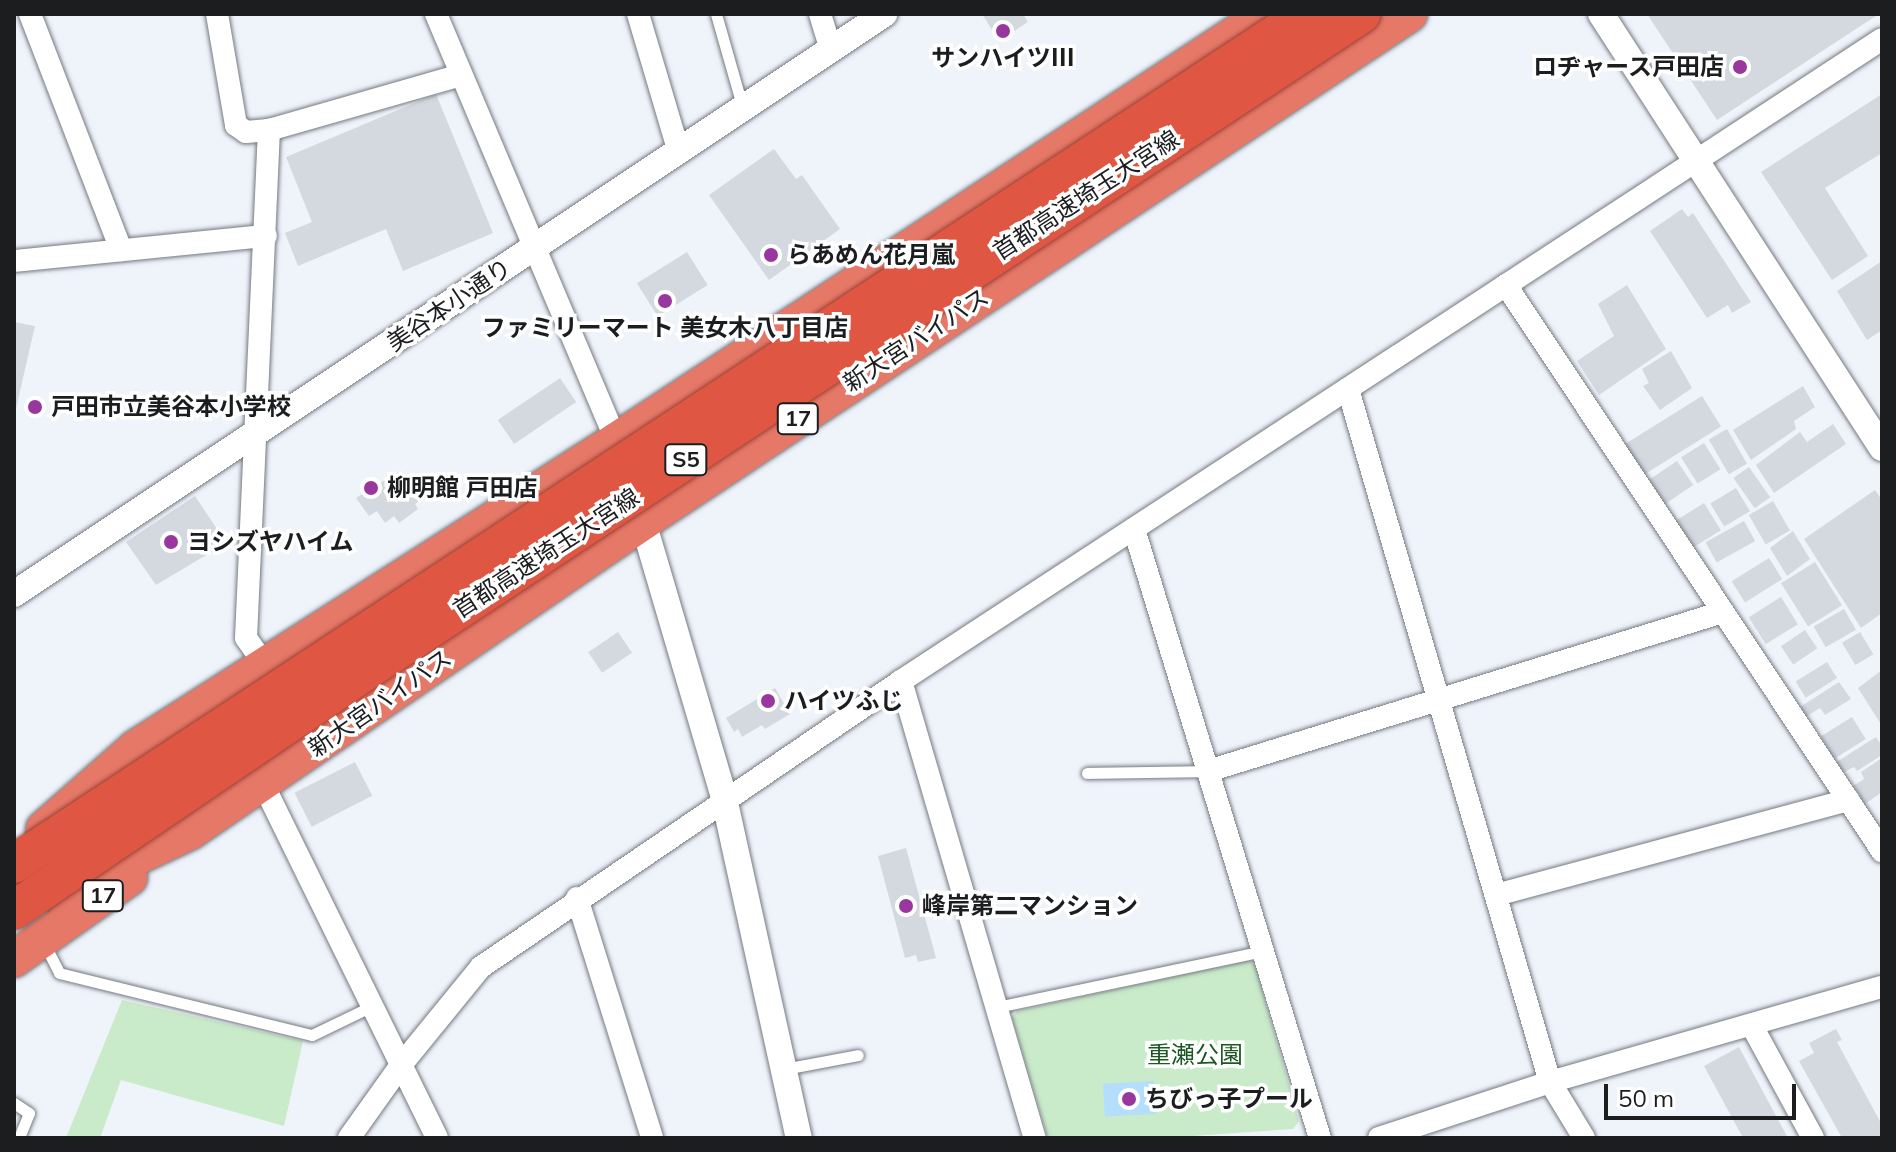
<!DOCTYPE html>
<meta charset="utf-8">
<style>
body{margin:0}
#map{position:relative;width:1896px;height:1152px;overflow:hidden;background:#eff4fb;font-family:Mulish,"Noto Sans JP",sans-serif}
div>[style]{position:absolute}
[style*='--x']{left:calc(var(--x)*1px);top:calc(var(--y)*1px);width:calc(var(--w)*1px);rotate:calc(var(--a)*1deg)}
.green>*{inset:0;background:#c9ebc9}
.water>*{inset:0;background:#b5defd;transform-origin:0 0}
.building>*{inset:0;background:#d4d9e0;transform-origin:0 0}
.roads{filter:drop-shadow(0 0 2px #757a80) drop-shadow(0 0 2px #757a80)}
.service>*{height:11px;margin:-5.5px;padding:0 5.5px;transform-origin:5.5px;border-radius:5.5px;background:#fff}
.minor>*{height:22px;margin:-11px;padding:0 11px;transform-origin:11px;border-radius:11px;background:#fff}
.tertiary>*{height:26px;margin:-13px;padding:0 13px;transform-origin:13px;border-radius:13px;background:#fff}
.trunk>*{height:36px;margin:-18px;padding:0 18px;transform-origin:18px;border-radius:18px;background:#e67868}
.bridges{filter:drop-shadow(0 0 2px #9a4236) drop-shadow(0 0 2px #9a4236)}
.motorway-bridge>*{height:38px;margin:-19px;padding:0 19px;transform-origin:19px;border-radius:19px;background:#df5642}
.dots>*{width:22px;height:22px;translate:-50% -50%;box-sizing:border-box;border:4px solid #fff;border-radius:50%}
span{translate:-50% -50%;white-space:nowrap;text-align:center;line-height:1.15;-webkit-text-stroke:7px #fff;paint-order:stroke}
.shield-label span{padding:2px 6px;background:#fff;border:2px solid;border-radius:6px;-webkit-text-stroke-width:0}
.shield-label{font-size:22px;color:#1b1d1f;font-weight:700}
.poi-label{font-size:24px;color:#1b1d1f;font-weight:700}
.right{translate:-100% -50%;text-align:right}
.left{translate:0 -50%;text-align:left}
.street-label{font-size:24px;color:#1b1d1f}
.park-label{font-size:24px;color:#1c5822}
.frame{position:absolute;inset:0;border:16px solid #1b1d1f;pointer-events:none}
.scale{position:absolute;left:1604px;top:1084px;width:192px;height:36px;box-sizing:border-box;border:4px solid #1b1d1f;border-top:0;padding-left:10px;font-size:24px;line-height:28px;white-space:nowrap;color:#1b1d1f;-webkit-text-stroke:6px #fff;paint-order:stroke}
</style>
<div id="map">
<div class="green">
<i style="clip-path:polygon(1248px 960px,1255px 965px,1299px 1121px,1293px 1129px,1164px 1138px,1048px 1138px,1012px 1018px,1017px 1011px)"></i>
<i style="clip-path:polygon(122px 1000px,303px 1041px,284px 1126px,121px 1080px,100px 1138px,66px 1138px)"></i>
</div>
<div class="water">
<i style="left:1154px;top:1081px;width:33px;height:51px;rotate:87deg"></i>
</div>
<div class="building">
<i style="clip-path:polygon(982px 14px,1023px 14px,1028px 22px,999px 41px)"></i>
<i style="clip-path:polygon(1647px 14px,1879px 14px,1717px 120px)"></i>
<i style="clip-path:polygon(436px 94px,493px 233px,403px 271px,386px 229px,298px 266px,285px 233px,312px 222px,286px 157px)"></i>
<i style="clip-path:polygon(1882px 94px,1882px 153px,1825px 188px,1868px 256px,1832px 280px,1761px 172px)"></i>
<i style="clip-path:polygon(774px 149px,796px 179px,802px 175px,840px 229px,769px 280px,709px 195px)"></i>
<i style="clip-path:polygon(1682px 209px,1688px 217px,1693px 213px,1751px 302px,1732px 313px,1728px 305px,1707px 318px,1650px 231px)"></i>
<i style="left:687px;top:252px;width:39px;height:59px;rotate:58deg"></i>
<i style="clip-path:polygon(1882px 261px,1882px 330px,1867px 340px,1837px 291px)"></i>
<i style="clip-path:polygon(1627px 285px,1666px 349px,1599px 395px,1577px 361px,1614px 336px,1598px 304px)"></i>
<i style="clip-path:polygon(14px 322px,35px 326px,15px 413px,14px 412px)"></i>
<i style="clip-path:polygon(1671px 351px,1692px 388px,1660px 410px,1643px 386px,1649px 383px,1642px 369px)"></i>
<i style="left:560px;top:378px;width:29px;height:75px;rotate:56deg"></i>
<i style="clip-path:polygon(1803px 386px,1815px 407px,1794px 421px,1796px 429px,1751px 460px,1733px 430px)"></i>
<i style="left:1702px;top:396px;width:36px;height:91px;rotate:58deg"></i>
<i style="clip-path:polygon(1833px 424px,1846px 444px,1774px 493px,1756px 465px,1800px 432px,1807px 442px)"></i>
<i style="left:1727px;top:429px;width:40px;height:21px;rotate:60deg"></i>
<i style="left:1704px;top:443px;width:31px;height:27px;rotate:58deg"></i>
<i style="left:1677px;top:461px;width:29px;height:34px;rotate:56deg"></i>
<i style="left:1749px;top:467px;width:37px;height:19px;rotate:55deg"></i>
<i style="clip-path:polygon(398px 472px,419px 501px,415px 504px,418px 509px,399px 523px,394px 516px,385px 523px,377px 511px,369px 516px,356px 498px)"></i>
<i style="left:1736px;top:488px;width:27px;height:30px;rotate:59deg"></i>
<i style="clip-path:polygon(1875px 490px,1882px 500px,1882px 613px,1861px 628px,1804px 539px)"></i>
<i style="clip-path:polygon(195px 496px,221px 535px,215px 541px,218px 548px,156px 585px,126px 542px)"></i>
<i style="left:1773px;top:501px;width:34px;height:28px;rotate:60deg"></i>
<i style="left:1704px;top:503px;width:32px;height:33px;rotate:58deg"></i>
<i style="left:1744px;top:521px;width:23px;height:44px;rotate:61deg"></i>
<i style="clip-path:polygon(1793px 531px,1810px 559px,1787px 576px,1770px 548px)"></i>
<i style="left:1769px;top:558px;width:25px;height:44px;rotate:58deg"></i>
<i style="left:1815px;top:562px;width:51px;height:40px;rotate:58deg"></i>
<i style="left:1781px;top:597px;width:32px;height:38px;rotate:58deg"></i>
<i style="left:1844px;top:609px;width:24px;height:35px;rotate:60deg"></i>
<i style="left:1805px;top:630px;width:22px;height:29px;rotate:56deg"></i>
<i style="left:618px;top:632px;width:25px;height:36px;rotate:56deg"></i>
<i style="left:1860px;top:632px;width:26px;height:21px;rotate:59deg"></i>
<i style="left:1827px;top:662px;width:19px;height:37px;rotate:58deg"></i>
<i style="clip-path:polygon(1882px 670px,1882px 726px,1858px 688px)"></i>
<i style="clip-path:polygon(1839px 682px,1851px 699px,1825px 715px,1820px 708px,1804px 718px,1797px 709px)"></i>
<i style="clip-path:polygon(775px 688px,790px 714px,765px 729px,762px 725px,742px 737px,738px 729px,734px 732px,726px 718px)"></i>
<i style="left:1852px;top:717px;width:26px;height:37px;rotate:58deg"></i>
<i style="clip-path:polygon(1876px 737px,1882px 746px,1882px 755px,1857px 771px,1854px 767px,1840px 774px,1835px 763px)"></i>
<i style="clip-path:polygon(1882px 758px,1882px 792px,1865px 804px,1853px 786px,1864px 779px,1861px 772px)"></i>
<i style="left:355px;top:762px;width:38px;height:68px;rotate:63deg"></i>
<i style="clip-path:polygon(906px 848px,936px 958px,918px 962px,916px 955px,905px 958px,878px 856px)"></i>
<i style="clip-path:polygon(1836px 1029px,1842px 1040px,1837px 1042px,1882px 1125px,1882px 1135px,1877px 1138px,1842px 1138px,1799px 1061px,1814px 1053px,1809px 1043px)"></i>
<i style="clip-path:polygon(1739px 1047px,1788px 1138px,1743px 1138px,1704px 1066px)"></i>
</div>
<div class="roads">
<div class="service">
<i style="--x:716;--y:14;--w:99;--a:74.1"></i>
<i style="--x:1087;--y:773;--w:121;--a:-0.9"></i>
<i style="--x:45;--y:945;--w:31;--a:63"></i>
<i style="--x:59;--y:973;--w:260;--a:13.8"></i>
<i style="--x:312;--y:1035;--w:67;--a:-25.8"></i>
<i style="--x:997;--y:1007;--w:272;--a:-11.9"></i>
<i style="--x:784;--y:1069;--w:75;--a:-10.7"></i>
<i style="--x:14;--y:1103;--w:18;--a:34"></i>
<i style="--x:29;--y:1113;--w:27;--a:112"></i>
</div>
<div class="minor">
<i style="--x:30;--y:14;--w:253;--a:68.9"></i>
<i style="--x:217;--y:14;--w:113;--a:80.3"></i>
<i style="--x:236;--y:125;--w:12;--a:35"></i>
<i style="--x:246;--y:132;--w:23;--a:-5"></i>
<i style="--x:269;--y:130;--w:200;--a:-16"></i>
<i style="--x:436;--y:14;--w:463;--a:67.1"></i>
<i style="--x:638;--y:14;--w:144;--a:73.5"></i>
<i style="--x:820;--y:14;--w:39;--a:73"></i>
<i style="--x:14;--y:261;--w:253;--a:-5.7"></i>
<i style="--x:1506;--y:285;--w:680;--a:56.4"></i>
<i style="--x:1348;--y:389;--w:722;--a:73.75"></i>
<i style="--x:1550;--y:1082;--w:66;--a:58.7"></i>
<i style="--x:1134;--y:529;--w:637;--a:73.02"></i>
<i style="--x:265;--y:665;--w:33;--a:-125"></i>
<i style="--x:246;--y:638;--w:509;--a:-87.41"></i>
<i style="--x:901;--y:681;--w:476;--a:73.7"></i>
<i style="--x:1208;--y:771;--w:539;--a:-17.16"></i>
<i style="--x:263;--y:784;--w:394;--a:63.8"></i>
<i style="--x:1496;--y:895;--w:365;--a:-15.1"></i>
<i style="--x:577;--y:898;--w:251;--a:72.6"></i>
<i style="--x:1752;--y:1026;--w:128;--a:61.4"></i>
<i style="--x:349;--y:1138;--w:90;--a:-54.5"></i>
<i style="--x:401;--y:1065;--w:127;--a:-50.8"></i>
<i style="--x:481;--y:967;--w:508;--a:-34.25"></i>
<i style="--x:901;--y:681;--w:1172;--a:-33.2"></i>
<i style="--x:1379;--y:1138;--w:180;--a:-18.1"></i>
<i style="--x:1550;--y:1082;--w:345;--a:-16"></i>
</div>
<div class="tertiary">
<i style="--x:1601;--y:14;--w:517;--a:57.08"></i>
<i style="--x:638;--y:505;--w:305;--a:73.6"></i>
<i style="--x:724;--y:798;--w:348;--a:77.6"></i>
<i style="--x:14;--y:594;--w:1046;--a:-33.69"></i>
</div>
<div class="trunk">
<i style="--x:44;--y:829;--w:123;--a:-41.4"></i>
<i style="--x:136;--y:748;--w:570;--a:-32.6"></i>
<i style="--x:616;--y:441;--w:778;--a:-33.3"></i>
<i style="--x:58;--y:894;--w:147;--a:-25.3"></i>
<i style="--x:191;--y:831;--w:549;--a:-34.38"></i>
<i style="--x:644;--y:521;--w:918;--a:-33.53"></i>
<i style="--x:14;--y:959;--w:141;--a:-35.2"></i>
</div>
</div>
<div class="bridges">
<div class="motorway-bridge">
<i style="--x:14;--y:864;--w:1547;--a:-33.34"></i>
<i style="--x:14;--y:910;--w:436;--a:-34.2"></i>
<i style="--x:375;--y:665;--w:1182;--a:-33.43"></i>
</div>
</div>
<div class="dots">
<i style="left:1003px;top:31px;background:#98379e"></i>
<i style="left:1740px;top:67px;background:#98379e"></i>
<i style="left:771px;top:255px;background:#98379e"></i>
<i style="left:665px;top:301px;background:#98379e"></i>
<i style="left:35px;top:407px;background:#98379e"></i>
<i style="left:371px;top:488px;background:#98379e"></i>
<i style="left:171px;top:542px;background:#98379e"></i>
<i style="left:768px;top:701px;background:#98379e"></i>
<i style="left:906px;top:906px;background:#98379e"></i>
<i style="left:1129px;top:1099px;background:#98379e"></i>
</div>
<div class="shield-label">
<span style="left:798px;top:419px">17</span>
<span style="left:686px;top:460px">S5</span>
<span style="left:103px;top:896px">17</span>
</div>
<div class="poi-label">
<span style="left:1003px;top:58px">サンハイツⅢ</span>
<span class="right" style="left:1724px;top:67px">ロヂャース戸田店</span>
<span class="left" style="left:787px;top:255px">らあめん花月嵐</span>
<span style="left:665px;top:328px">ファミリーマート 美女木八丁目店</span>
<span class="left" style="left:51px;top:407px">戸田市立美谷本小学校</span>
<span class="left" style="left:387px;top:488px">柳明館 戸田店</span>
<span class="left" style="left:187px;top:542px">ヨシズヤハイム</span>
<span class="left" style="left:784px;top:701px">ハイツふじ</span>
<span class="left" style="left:922px;top:906px">峰岸第二マンション</span>
<span class="left" style="left:1145px;top:1099px">ちびっ子プール</span>
</div>
<div class="street-label">
<span style="left:1086px;top:195px;rotate:-33deg">首都高速埼玉大宮線</span>
<span style="left:449px;top:305px;rotate:-34deg">美谷本小通り</span>
<span style="left:916px;top:340px;rotate:-33deg">新大宮バイパス</span>
<span style="left:546px;top:553px;rotate:-33deg">首都高速埼玉大宮線</span>
<span style="left:380px;top:703px;rotate:-35deg">新大宮バイパス</span>
</div>
<div class="park-label">
<span style="left:1195px;top:1055px">重瀬公園</span>
</div>
<div class="frame"></div>
<div class="scale">50 m</div>
</div>
